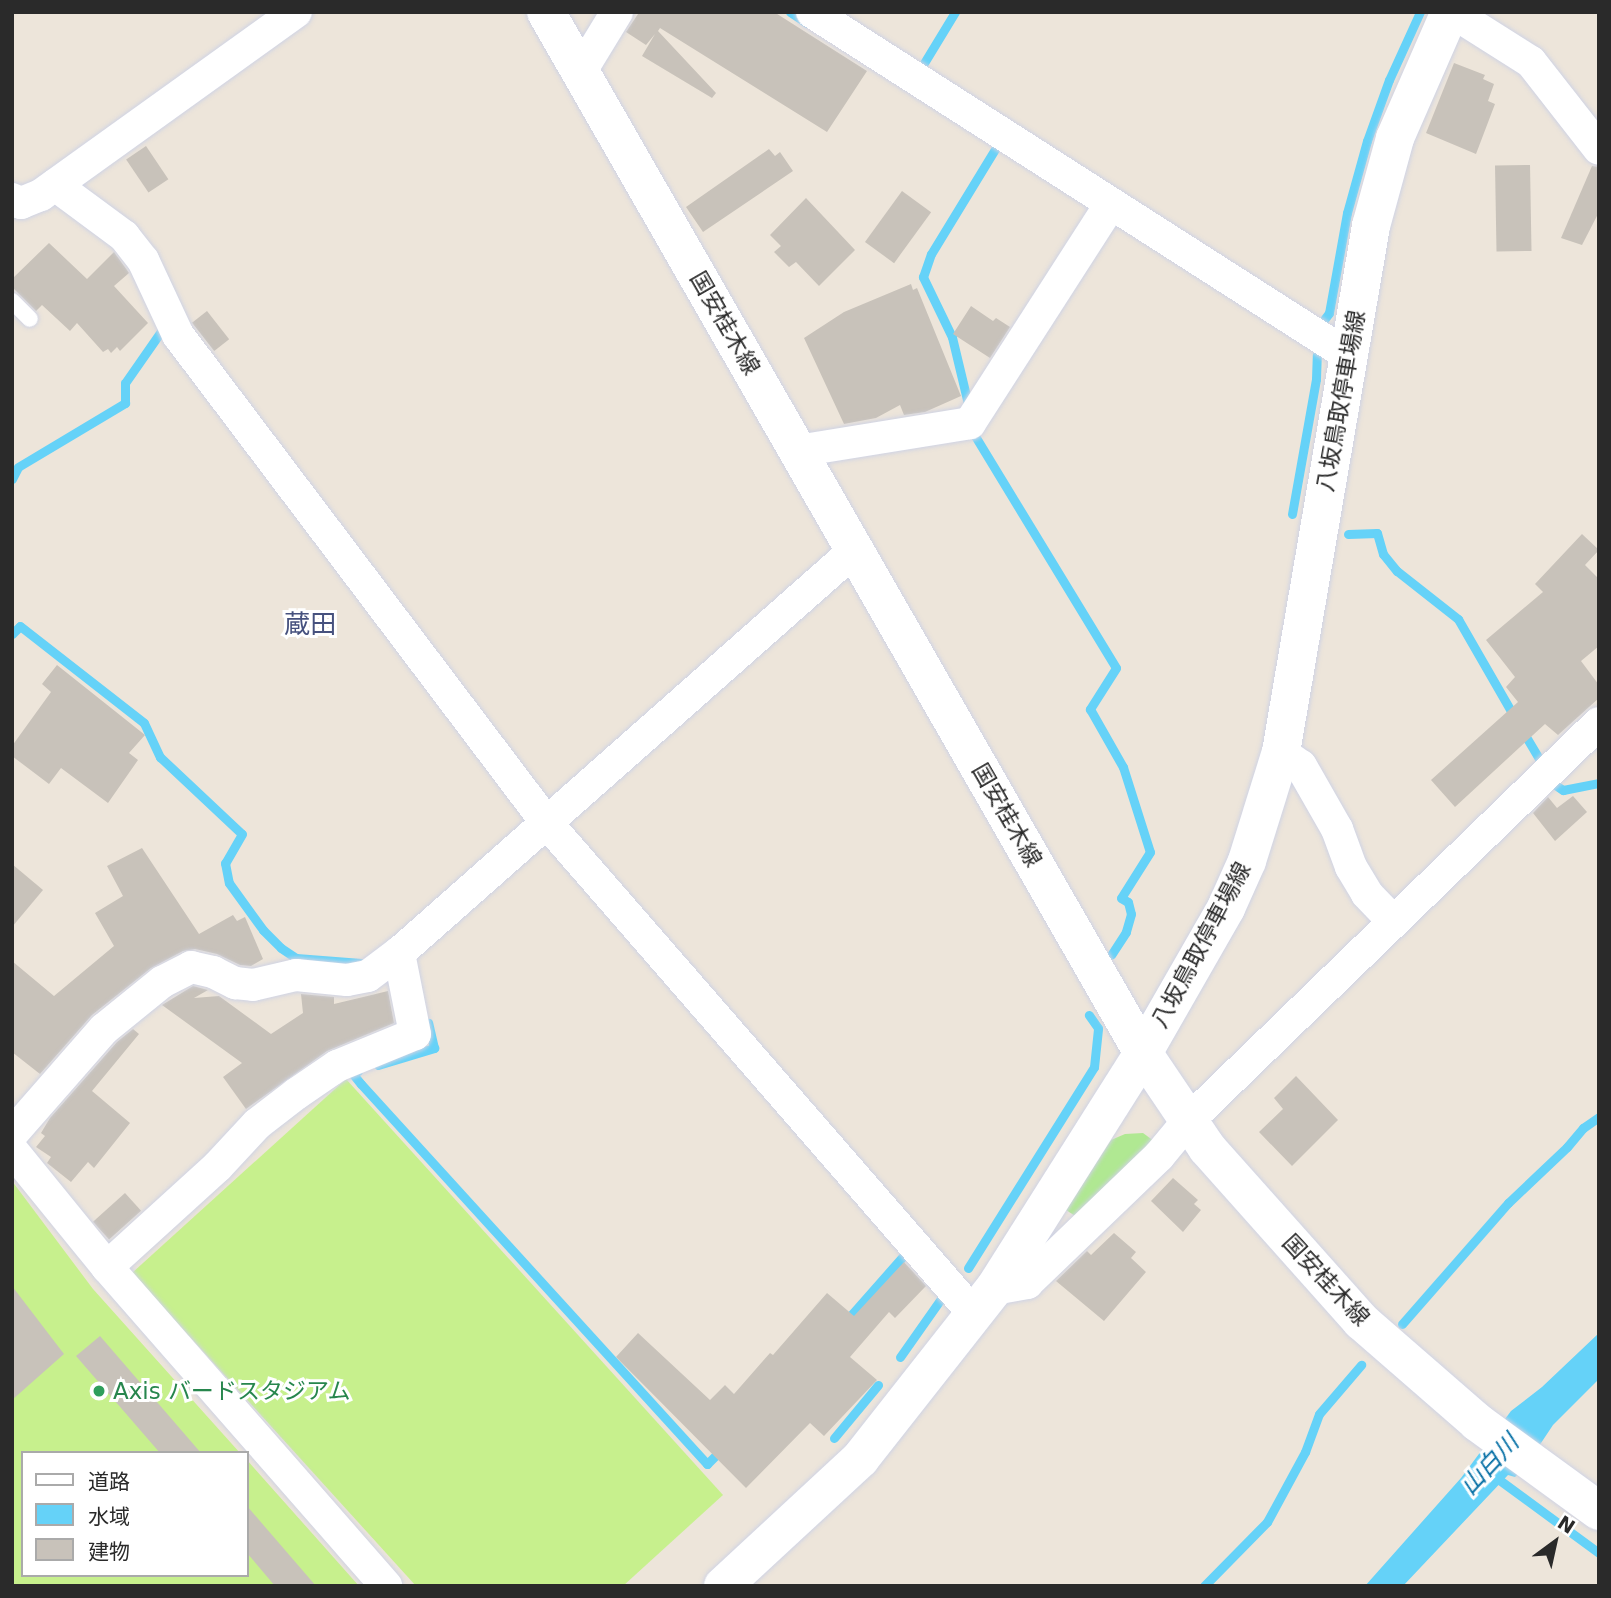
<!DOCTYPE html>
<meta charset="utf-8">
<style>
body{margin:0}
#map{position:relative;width:1611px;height:1598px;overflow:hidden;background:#ede5da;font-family:"DejaVu Sans","Noto Sans JP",sans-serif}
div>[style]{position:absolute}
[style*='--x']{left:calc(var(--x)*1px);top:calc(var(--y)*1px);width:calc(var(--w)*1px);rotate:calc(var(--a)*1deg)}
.green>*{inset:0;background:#b0e892}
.pitch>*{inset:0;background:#c7f08d}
.water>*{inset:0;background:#65d2f8}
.stream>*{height:9px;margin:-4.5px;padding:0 4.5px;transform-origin:4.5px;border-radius:4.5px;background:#65d2f8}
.building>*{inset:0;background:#c8c2ba;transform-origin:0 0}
.roads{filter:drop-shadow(0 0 2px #cfd3e4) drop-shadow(0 0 2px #cfd3e4)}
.lane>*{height:16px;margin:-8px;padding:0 8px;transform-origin:8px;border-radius:8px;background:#fff}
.street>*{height:32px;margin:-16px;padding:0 16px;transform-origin:16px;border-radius:16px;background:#fff}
.secondary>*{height:38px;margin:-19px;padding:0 19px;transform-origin:19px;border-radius:19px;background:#fff}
.dots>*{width:19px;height:19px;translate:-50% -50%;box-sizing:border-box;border:4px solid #fff;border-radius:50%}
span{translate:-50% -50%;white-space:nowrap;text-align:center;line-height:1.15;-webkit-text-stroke:6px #fff;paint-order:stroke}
.street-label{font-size:23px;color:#2a2a2a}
.leisure-label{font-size:23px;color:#27864d}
.left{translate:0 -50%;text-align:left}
.water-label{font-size:24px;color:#036ea4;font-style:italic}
.quarter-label{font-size:26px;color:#46517e}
.frame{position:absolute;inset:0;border:14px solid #2a2a2a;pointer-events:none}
.legend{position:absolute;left:21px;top:1451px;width:228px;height:126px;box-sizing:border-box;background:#fff;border:2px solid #aaa;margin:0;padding:9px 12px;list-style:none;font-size:21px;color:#2a2a2a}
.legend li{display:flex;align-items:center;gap:14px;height:35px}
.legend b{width:35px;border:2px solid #aaa}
.north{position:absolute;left:1520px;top:1507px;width:70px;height:70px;-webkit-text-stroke:5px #fff;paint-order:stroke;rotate:33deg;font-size:19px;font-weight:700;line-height:28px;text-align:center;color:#2a2a2a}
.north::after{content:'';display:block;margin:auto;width:24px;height:32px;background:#2a2a2a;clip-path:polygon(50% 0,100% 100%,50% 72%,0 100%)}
</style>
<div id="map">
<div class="green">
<i style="clip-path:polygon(1143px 1133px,1158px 1144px,1083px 1221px,1066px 1210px,1111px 1140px,1125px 1134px)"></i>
</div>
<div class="pitch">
<i style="clip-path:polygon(346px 1079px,723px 1495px,623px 1586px,416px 1586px,132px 1273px)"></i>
<i style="clip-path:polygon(12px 1181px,93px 1289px,240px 1453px,23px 1453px,23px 1575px,247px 1575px,247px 1460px,359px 1586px,12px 1586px)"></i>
</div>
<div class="water">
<i style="clip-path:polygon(1599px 1333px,1599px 1379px,1553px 1425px,1525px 1467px,1515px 1477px,1508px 1475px,1403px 1586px,1365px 1586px,1461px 1478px,1511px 1411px,1542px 1387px)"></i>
</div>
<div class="stream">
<i style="--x:790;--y:12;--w:20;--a:33"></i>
<i style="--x:924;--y:63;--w:60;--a:-58.7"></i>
<i style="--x:1323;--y:321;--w:10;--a:-53"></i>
<i style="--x:1329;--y:313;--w:102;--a:-79.8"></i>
<i style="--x:1347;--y:213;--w:75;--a:-74.5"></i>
<i style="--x:1367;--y:141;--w:65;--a:-70.2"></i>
<i style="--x:1389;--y:80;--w:75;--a:-65.5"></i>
<i style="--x:969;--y:408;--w:73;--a:-103.5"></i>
<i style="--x:952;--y:337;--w:67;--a:-115.8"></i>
<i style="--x:923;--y:277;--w:24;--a:-71"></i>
<i style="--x:931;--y:254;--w:123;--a:-58.6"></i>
<i style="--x:972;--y:431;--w:277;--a:58.7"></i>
<i style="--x:1116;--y:668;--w:49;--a:122.4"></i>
<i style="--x:1090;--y:709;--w:67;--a:60.4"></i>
<i style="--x:1123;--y:767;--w:89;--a:72.4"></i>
<i style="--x:1150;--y:852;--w:54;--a:122.2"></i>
<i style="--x:1121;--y:898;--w:8;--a:30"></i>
<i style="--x:1128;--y:902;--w:12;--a:76"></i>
<i style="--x:1131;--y:914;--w:19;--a:106"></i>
<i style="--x:1126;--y:932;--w:27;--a:123"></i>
<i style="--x:12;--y:479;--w:13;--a:-63"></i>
<i style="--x:18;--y:467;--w:125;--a:-30.9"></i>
<i style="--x:125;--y:403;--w:20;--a:-90"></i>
<i style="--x:125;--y:383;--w:65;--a:-55.1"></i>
<i style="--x:1292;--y:514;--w:137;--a:-79.9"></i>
<i style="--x:1316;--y:379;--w:24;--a:-88"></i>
<i style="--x:1348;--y:534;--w:29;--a:-2"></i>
<i style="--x:1377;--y:533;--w:22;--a:74"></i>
<i style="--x:1383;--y:554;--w:22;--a:51"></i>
<i style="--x:1397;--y:571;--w:78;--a:38.2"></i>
<i style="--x:1458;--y:619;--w:114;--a:60.1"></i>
<i style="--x:12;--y:634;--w:11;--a:-45"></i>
<i style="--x:20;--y:626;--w:157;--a:38"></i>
<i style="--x:144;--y:723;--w:38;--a:65"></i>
<i style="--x:160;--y:757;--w:112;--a:43.2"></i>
<i style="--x:242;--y:834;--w:34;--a:120"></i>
<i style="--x:225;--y:863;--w:20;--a:79"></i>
<i style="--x:229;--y:883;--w:58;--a:54.1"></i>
<i style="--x:263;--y:930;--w:25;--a:45"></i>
<i style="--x:281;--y:948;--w:18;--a:34"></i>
<i style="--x:296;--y:958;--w:65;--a:4.4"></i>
<i style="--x:1522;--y:730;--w:63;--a:59.3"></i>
<i style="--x:1554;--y:784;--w:11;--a:34"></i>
<i style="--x:1563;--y:790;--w:37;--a:-11"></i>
<i style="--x:378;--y:1065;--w:59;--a:-16.9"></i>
<i style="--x:434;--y:1048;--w:26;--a:-103"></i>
<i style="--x:358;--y:1071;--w:6;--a:162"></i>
<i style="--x:352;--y:1073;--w:14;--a:51"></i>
<i style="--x:361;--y:1084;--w:514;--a:47.68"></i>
<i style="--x:707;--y:1464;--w:23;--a:-45"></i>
<i style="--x:968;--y:1268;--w:237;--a:-57.9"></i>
<i style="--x:1094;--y:1067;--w:39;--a:-84"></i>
<i style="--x:1098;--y:1028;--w:16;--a:-125"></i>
<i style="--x:845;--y:1322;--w:89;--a:-48.6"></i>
<i style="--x:1402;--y:1324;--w:161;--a:-48.8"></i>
<i style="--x:1508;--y:1203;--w:81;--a:-43.5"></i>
<i style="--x:1567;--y:1147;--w:25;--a:-50"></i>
<i style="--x:1583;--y:1128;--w:19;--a:-35"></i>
<i style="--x:900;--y:1357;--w:70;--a:-54.9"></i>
<i style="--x:834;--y:1438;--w:69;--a:-50.3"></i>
<i style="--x:1494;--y:1476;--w:130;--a:36.3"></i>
<i style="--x:1204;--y:1586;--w:90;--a:-45.5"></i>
<i style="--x:1267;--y:1522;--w:80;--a:-61.5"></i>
<i style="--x:1305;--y:1452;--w:40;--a:-69.8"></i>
<i style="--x:1319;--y:1414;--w:65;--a:-49.4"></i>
</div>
<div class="building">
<i style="clip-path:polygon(636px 12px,774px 12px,867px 71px,827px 132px,660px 28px,658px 31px,716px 93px,712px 98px,642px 56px,655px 34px,646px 45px,626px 32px,638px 14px)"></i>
<i style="clip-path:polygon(1454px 63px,1485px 75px,1483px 79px,1494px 84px,1488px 101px,1495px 104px,1476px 154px,1426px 133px)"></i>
<i style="left:146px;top:146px;width:40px;height:24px;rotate:56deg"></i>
<i style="clip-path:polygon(769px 149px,775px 156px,780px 152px,793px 171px,703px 232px,686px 207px)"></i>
<i style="left:1530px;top:165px;width:86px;height:35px;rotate:89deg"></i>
<i style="clip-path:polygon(1592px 166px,1599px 167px,1599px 212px,1582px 245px,1561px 238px)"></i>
<i style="left:902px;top:191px;width:36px;height:63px;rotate:36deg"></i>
<i style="clip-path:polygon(806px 198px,855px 250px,819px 286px,796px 262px,789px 267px,774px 252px,781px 246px,770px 235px)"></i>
<i style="clip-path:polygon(49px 243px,87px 279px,114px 252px,127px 270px,129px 273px,114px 286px,148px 323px,120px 351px,117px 347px,111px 353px,108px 349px,103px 352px,77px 323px,70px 331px,42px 305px,36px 311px,12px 287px,12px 279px)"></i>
<i style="clip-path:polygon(911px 284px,913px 290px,917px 288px,961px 396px,925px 412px,904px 415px,900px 405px,876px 418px,844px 424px,804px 338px,844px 312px)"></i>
<i style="clip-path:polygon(971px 306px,993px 321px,996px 318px,1010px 327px,990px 358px,953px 334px)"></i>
<i style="left:207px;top:311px;width:36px;height:19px;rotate:52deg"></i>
<i style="clip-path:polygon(1582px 534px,1599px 550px,1585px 565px,1599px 579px,1599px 646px,1581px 661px,1599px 685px,1599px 698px,1558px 735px,1545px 724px,1455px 807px,1431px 780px,1518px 702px,1506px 687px,1515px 677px,1486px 640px,1543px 592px,1535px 584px)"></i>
<i style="clip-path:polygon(57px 665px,145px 735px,129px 753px,138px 760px,108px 803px,61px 768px,49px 784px,12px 756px,12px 746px,51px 692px,42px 684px)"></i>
<i style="clip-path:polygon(1573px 796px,1587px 812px,1555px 841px,1533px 813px,1548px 797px,1557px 808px)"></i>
<i style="clip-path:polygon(142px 848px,199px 934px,233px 915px,237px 921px,245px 917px,263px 959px,251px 966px,240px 965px,217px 954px,195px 949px,183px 951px,151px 968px,92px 1015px,40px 1074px,12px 1052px,12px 961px,54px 996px,114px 946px,95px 913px,123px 896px,107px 866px)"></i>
<i style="clip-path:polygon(12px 864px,43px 890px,12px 927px)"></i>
<i style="clip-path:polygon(193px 986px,208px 990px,194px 998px,219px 996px,271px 1034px,303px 1013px,301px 994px,334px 997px,334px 1004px,388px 991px,394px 1023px,327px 1051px,246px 1109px,223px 1077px,242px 1063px,162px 1005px)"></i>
<i style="clip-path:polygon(133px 1029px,139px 1034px,92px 1091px,130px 1123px,94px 1168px,88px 1162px,71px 1182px,47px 1163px,51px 1157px,36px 1147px,45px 1136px,41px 1133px,50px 1118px,117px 1042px)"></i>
<i style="clip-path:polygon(1296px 1076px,1338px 1120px,1292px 1166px,1259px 1132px,1283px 1109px,1274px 1098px)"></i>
<i style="clip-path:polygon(1173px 1178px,1198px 1200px,1194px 1204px,1201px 1210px,1183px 1232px,1151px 1201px)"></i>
<i style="left:125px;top:1193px;width:24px;height:43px;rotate:48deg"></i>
<i style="clip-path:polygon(1114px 1233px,1136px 1252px,1131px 1258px,1146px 1272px,1104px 1321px,1056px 1281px,1087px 1251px,1091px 1255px)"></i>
<i style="clip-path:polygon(904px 1262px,926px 1286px,895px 1318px,889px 1312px,850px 1357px,877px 1380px,824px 1436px,810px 1423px,746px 1488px,616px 1357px,638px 1333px,710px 1400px,725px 1385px,734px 1394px,770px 1353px,773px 1355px,827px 1293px,854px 1316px)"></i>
<i style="clip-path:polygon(12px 1286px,64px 1354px,12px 1400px)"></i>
<i style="clip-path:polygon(100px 1336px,201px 1453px,160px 1453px,76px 1356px)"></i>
<i style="clip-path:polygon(247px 1506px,316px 1586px,275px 1586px,247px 1553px)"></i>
</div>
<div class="roads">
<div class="lane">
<i style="--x:12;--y:301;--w:25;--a:45"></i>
</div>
<div class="street">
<i style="--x:812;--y:12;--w:636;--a:32.62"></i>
<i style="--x:1452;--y:12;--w:93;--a:32.3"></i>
<i style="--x:1531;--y:62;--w:110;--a:52"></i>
<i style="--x:581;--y:71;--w:69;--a:-58.6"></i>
<i style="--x:55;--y:185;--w:86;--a:36.5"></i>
<i style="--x:124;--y:236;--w:31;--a:52"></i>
<i style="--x:143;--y:260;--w:83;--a:65"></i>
<i style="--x:178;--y:335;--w:610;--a:52.92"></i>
<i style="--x:546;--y:822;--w:652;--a:48.98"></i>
<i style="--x:12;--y:199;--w:10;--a:24"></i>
<i style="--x:21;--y:203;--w:22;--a:-22"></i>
<i style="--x:41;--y:195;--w:314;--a:-35.7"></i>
<i style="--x:798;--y:451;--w:174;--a:-9.2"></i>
<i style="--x:970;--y:423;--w:259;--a:-57.3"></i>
<i style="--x:1281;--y:752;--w:24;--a:35"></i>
<i style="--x:1301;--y:766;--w:73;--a:60.3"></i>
<i style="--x:1337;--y:829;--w:40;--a:69.8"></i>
<i style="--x:1351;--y:867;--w:31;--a:59"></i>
<i style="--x:1367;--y:894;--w:37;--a:46"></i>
<i style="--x:12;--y:1134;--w:140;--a:-48.8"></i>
<i style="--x:104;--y:1029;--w:75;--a:-39"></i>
<i style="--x:162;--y:982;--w:33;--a:-27"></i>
<i style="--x:191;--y:967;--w:23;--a:13"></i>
<i style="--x:213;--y:972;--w:25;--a:27"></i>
<i style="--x:235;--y:983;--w:18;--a:6"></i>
<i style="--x:253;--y:985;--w:44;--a:-13.1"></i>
<i style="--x:296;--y:975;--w:51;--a:5.6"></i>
<i style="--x:347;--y:980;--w:21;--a:-11"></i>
<i style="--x:368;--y:976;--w:39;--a:-37"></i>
<i style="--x:12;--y:1150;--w:151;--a:50.9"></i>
<i style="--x:107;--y:1267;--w:424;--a:48.8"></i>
<i style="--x:107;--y:1267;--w:150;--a:-42.3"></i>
<i style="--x:218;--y:1166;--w:57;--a:-47.1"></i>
<i style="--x:257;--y:1124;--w:49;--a:-37.6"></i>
<i style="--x:296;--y:1094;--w:50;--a:-34.3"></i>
<i style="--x:337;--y:1066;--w:84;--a:-22.3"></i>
<i style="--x:415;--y:1034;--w:83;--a:-101.2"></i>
<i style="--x:399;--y:953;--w:609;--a:-41.47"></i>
<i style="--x:994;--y:1289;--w:34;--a:-10"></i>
<i style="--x:1027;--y:1283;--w:183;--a:-43.9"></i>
<i style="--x:1159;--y:1156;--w:45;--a:-50.4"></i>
<i style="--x:1188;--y:1121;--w:572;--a:-44.08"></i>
</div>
<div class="secondary">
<i style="--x:546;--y:12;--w:1200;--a:60.17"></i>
<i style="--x:1143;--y:1053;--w:115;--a:56"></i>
<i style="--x:1207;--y:1148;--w:232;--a:48.3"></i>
<i style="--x:1361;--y:1321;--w:154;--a:41"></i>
<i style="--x:1477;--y:1422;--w:151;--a:36.1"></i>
<i style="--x:723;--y:1586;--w:187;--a:-42.8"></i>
<i style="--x:860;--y:1459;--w:216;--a:-51.8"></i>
<i style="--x:994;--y:1289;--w:279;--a:-57.7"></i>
<i style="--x:1143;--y:1053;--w:167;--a:-60.2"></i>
<i style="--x:1226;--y:908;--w:51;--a:-65.9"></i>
<i style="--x:1247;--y:861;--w:114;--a:-72.7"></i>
<i style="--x:1281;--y:752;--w:534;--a:-80.29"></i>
<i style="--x:1371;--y:226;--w:91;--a:-74.7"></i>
<i style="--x:1395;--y:138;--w:137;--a:-66.4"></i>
</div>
</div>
<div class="dots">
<i style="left:99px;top:1391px;background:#2e9e5b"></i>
</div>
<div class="street-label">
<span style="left:725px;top:323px;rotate:60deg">国安桂木線</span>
<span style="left:1341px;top:401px;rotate:-80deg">八坂鳥取停車場線</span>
<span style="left:1007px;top:815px;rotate:60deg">国安桂木線</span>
<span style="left:1201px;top:945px;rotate:-62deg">八坂鳥取停車場線</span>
<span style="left:1326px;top:1280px;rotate:47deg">国安桂木線</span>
</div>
<div class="leisure-label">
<span class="left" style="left:113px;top:1391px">Axis バードスタジアム</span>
</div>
<div class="water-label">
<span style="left:1490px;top:1465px;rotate:-47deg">山白川</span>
</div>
<div class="quarter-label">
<span style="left:310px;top:625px">蔵田</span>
</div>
<div class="frame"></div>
<ul class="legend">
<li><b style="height:9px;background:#fff"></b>道路</li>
<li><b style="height:19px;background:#65d2f8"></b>水域</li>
<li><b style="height:19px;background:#c8c2ba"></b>建物</li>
</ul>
<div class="north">N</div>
</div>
